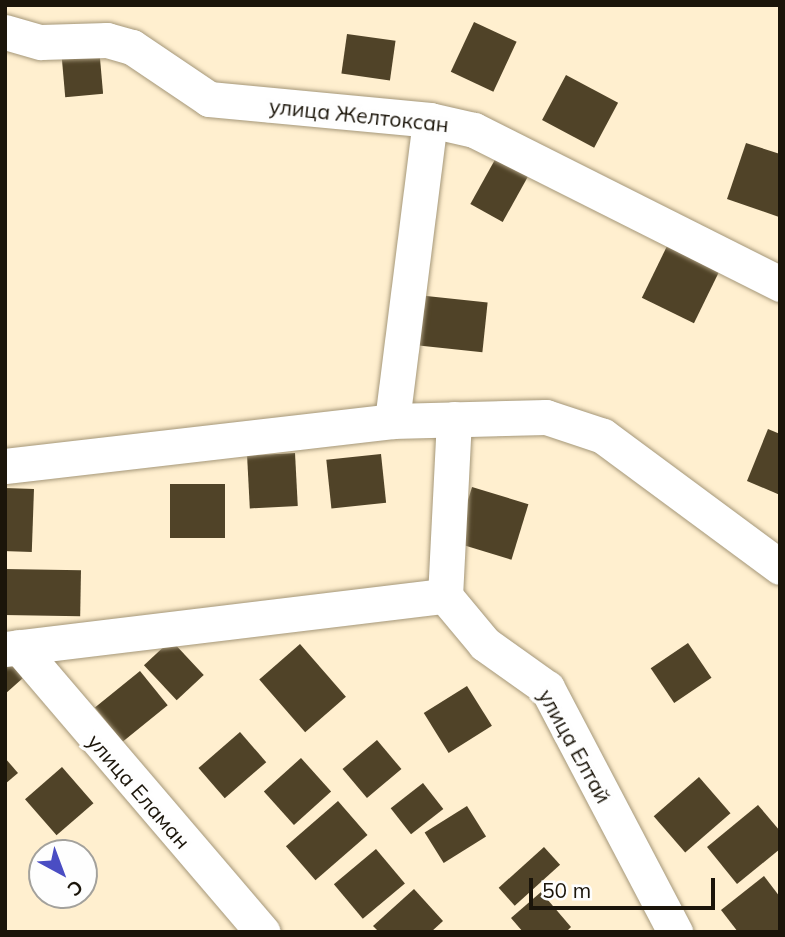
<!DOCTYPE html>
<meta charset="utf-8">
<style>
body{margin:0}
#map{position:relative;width:785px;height:937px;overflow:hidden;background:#ffefcf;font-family:Mulish,sans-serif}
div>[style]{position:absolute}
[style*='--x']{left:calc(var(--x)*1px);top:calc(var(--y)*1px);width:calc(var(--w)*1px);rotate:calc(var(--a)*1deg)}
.building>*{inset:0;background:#504328;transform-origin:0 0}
.roads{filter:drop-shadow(0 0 2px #a59779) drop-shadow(0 0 2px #a59779)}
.minor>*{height:35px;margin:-17.5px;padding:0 17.5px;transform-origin:17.5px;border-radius:17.5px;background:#fff}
span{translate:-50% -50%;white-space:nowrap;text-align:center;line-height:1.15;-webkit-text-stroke:7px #fefefe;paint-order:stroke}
.street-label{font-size:21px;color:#1b150a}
.frame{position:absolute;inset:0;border:7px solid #1b150a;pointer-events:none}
.north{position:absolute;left:28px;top:839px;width:70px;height:70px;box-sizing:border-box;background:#fefefe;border:2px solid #a3a19c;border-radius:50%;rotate:139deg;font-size:19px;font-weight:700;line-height:28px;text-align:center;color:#1b150a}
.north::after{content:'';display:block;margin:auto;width:24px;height:32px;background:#4a4dc3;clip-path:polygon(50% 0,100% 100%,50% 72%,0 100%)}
.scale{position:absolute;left:529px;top:878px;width:186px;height:32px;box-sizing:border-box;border:4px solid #1b150a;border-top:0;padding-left:9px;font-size:21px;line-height:24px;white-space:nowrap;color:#1b150a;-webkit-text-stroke:5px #fefefe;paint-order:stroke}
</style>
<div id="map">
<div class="building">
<i style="left:474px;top:22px;width:47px;height:55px;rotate:25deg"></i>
<i style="left:347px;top:34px;width:49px;height:40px;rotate:8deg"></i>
<i style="left:99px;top:47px;width:47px;height:38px;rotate:85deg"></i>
<i style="left:566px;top:75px;width:59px;height:51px;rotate:28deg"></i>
<i style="clip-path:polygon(746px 143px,780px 154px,779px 217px,727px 199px)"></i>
<i style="left:497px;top:156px;width:37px;height:55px;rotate:29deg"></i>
<i style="left:669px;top:242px;width:58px;height:62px;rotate:26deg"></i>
<i style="left:417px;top:295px;width:71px;height:50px;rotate:6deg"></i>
<i style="clip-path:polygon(768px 429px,780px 434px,780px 495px,747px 481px)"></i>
<i style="left:295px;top:453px;width:53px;height:48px;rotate:87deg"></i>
<i style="left:381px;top:454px;width:49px;height:55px;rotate:84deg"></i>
<i style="left:170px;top:484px;width:55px;height:54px"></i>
<i style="left:472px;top:487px;width:59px;height:58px;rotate:17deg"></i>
<i style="left:5px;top:488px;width:29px;height:63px;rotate:2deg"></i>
<i style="left:5px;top:569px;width:76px;height:46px;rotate:1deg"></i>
<i style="left:171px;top:640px;width:48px;height:37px;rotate:47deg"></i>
<i style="left:688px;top:643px;width:42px;height:45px;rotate:56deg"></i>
<i style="left:300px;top:644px;width:70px;height:54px;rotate:49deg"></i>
<i style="clip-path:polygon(5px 658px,23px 678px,5px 694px)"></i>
<i style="left:140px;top:671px;width:44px;height:58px;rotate:51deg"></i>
<i style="left:467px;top:686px;width:47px;height:51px;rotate:58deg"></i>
<i style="left:240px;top:732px;width:40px;height:55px;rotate:49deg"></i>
<i style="left:377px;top:740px;width:38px;height:45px;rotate:50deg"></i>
<i style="clip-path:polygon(5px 758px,18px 773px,5px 784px)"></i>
<i style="left:301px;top:758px;width:45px;height:50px;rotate:48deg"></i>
<i style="left:62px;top:767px;width:48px;height:49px;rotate:49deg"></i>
<i style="left:699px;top:777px;width:48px;height:60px;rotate:49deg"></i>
<i style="left:423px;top:783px;width:33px;height:41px;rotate:52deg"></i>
<i style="left:338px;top:801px;width:45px;height:69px;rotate:49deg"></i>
<i style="clip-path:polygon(758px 805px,780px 831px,780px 849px,737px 884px,707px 847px)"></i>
<i style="left:467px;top:806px;width:36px;height:50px;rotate:58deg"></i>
<i style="left:544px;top:847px;width:24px;height:61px;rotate:48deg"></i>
<i style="left:376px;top:849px;width:45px;height:55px;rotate:50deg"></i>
<i style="clip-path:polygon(764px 876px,780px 897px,780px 932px,738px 932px,721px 910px)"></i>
<i style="clip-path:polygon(414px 889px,443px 921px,431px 932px,379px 932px,373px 926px)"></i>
<i style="clip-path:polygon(541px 892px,571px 927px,566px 932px,523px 932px,511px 918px)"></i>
</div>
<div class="roads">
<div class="minor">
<i style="--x:5;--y:32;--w:37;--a:16"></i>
<i style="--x:41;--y:42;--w:66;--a:-1.7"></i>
<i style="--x:107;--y:40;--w:26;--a:16"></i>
<i style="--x:132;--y:47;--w:93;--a:34"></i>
<i style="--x:209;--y:99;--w:222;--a:5.4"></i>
<i style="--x:430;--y:120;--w:45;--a:12.8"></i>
<i style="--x:474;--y:130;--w:343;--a:26.7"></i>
<i style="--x:454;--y:419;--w:177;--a:92.9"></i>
<i style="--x:445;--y:596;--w:62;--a:50.2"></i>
<i style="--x:485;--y:644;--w:76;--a:35.4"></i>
<i style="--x:547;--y:688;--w:276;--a:62.3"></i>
<i style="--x:392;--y:421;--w:303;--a:-82.8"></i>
<i style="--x:5;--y:466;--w:390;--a:-6.6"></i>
<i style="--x:392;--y:421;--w:154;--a:-1.5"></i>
<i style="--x:546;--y:417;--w:60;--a:18.4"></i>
<i style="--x:603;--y:436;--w:220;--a:36.5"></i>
<i style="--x:19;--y:647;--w:375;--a:49.5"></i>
<i style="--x:5;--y:649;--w:443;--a:-6.9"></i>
</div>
</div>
<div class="street-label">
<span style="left:359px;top:115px;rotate:6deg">улица Желтоксан</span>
<span style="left:575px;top:746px;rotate:61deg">улица Елтай</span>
<span style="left:139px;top:791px;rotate:49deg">улица Еламан</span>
</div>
<div class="frame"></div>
<div class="north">С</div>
<div class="scale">50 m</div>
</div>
